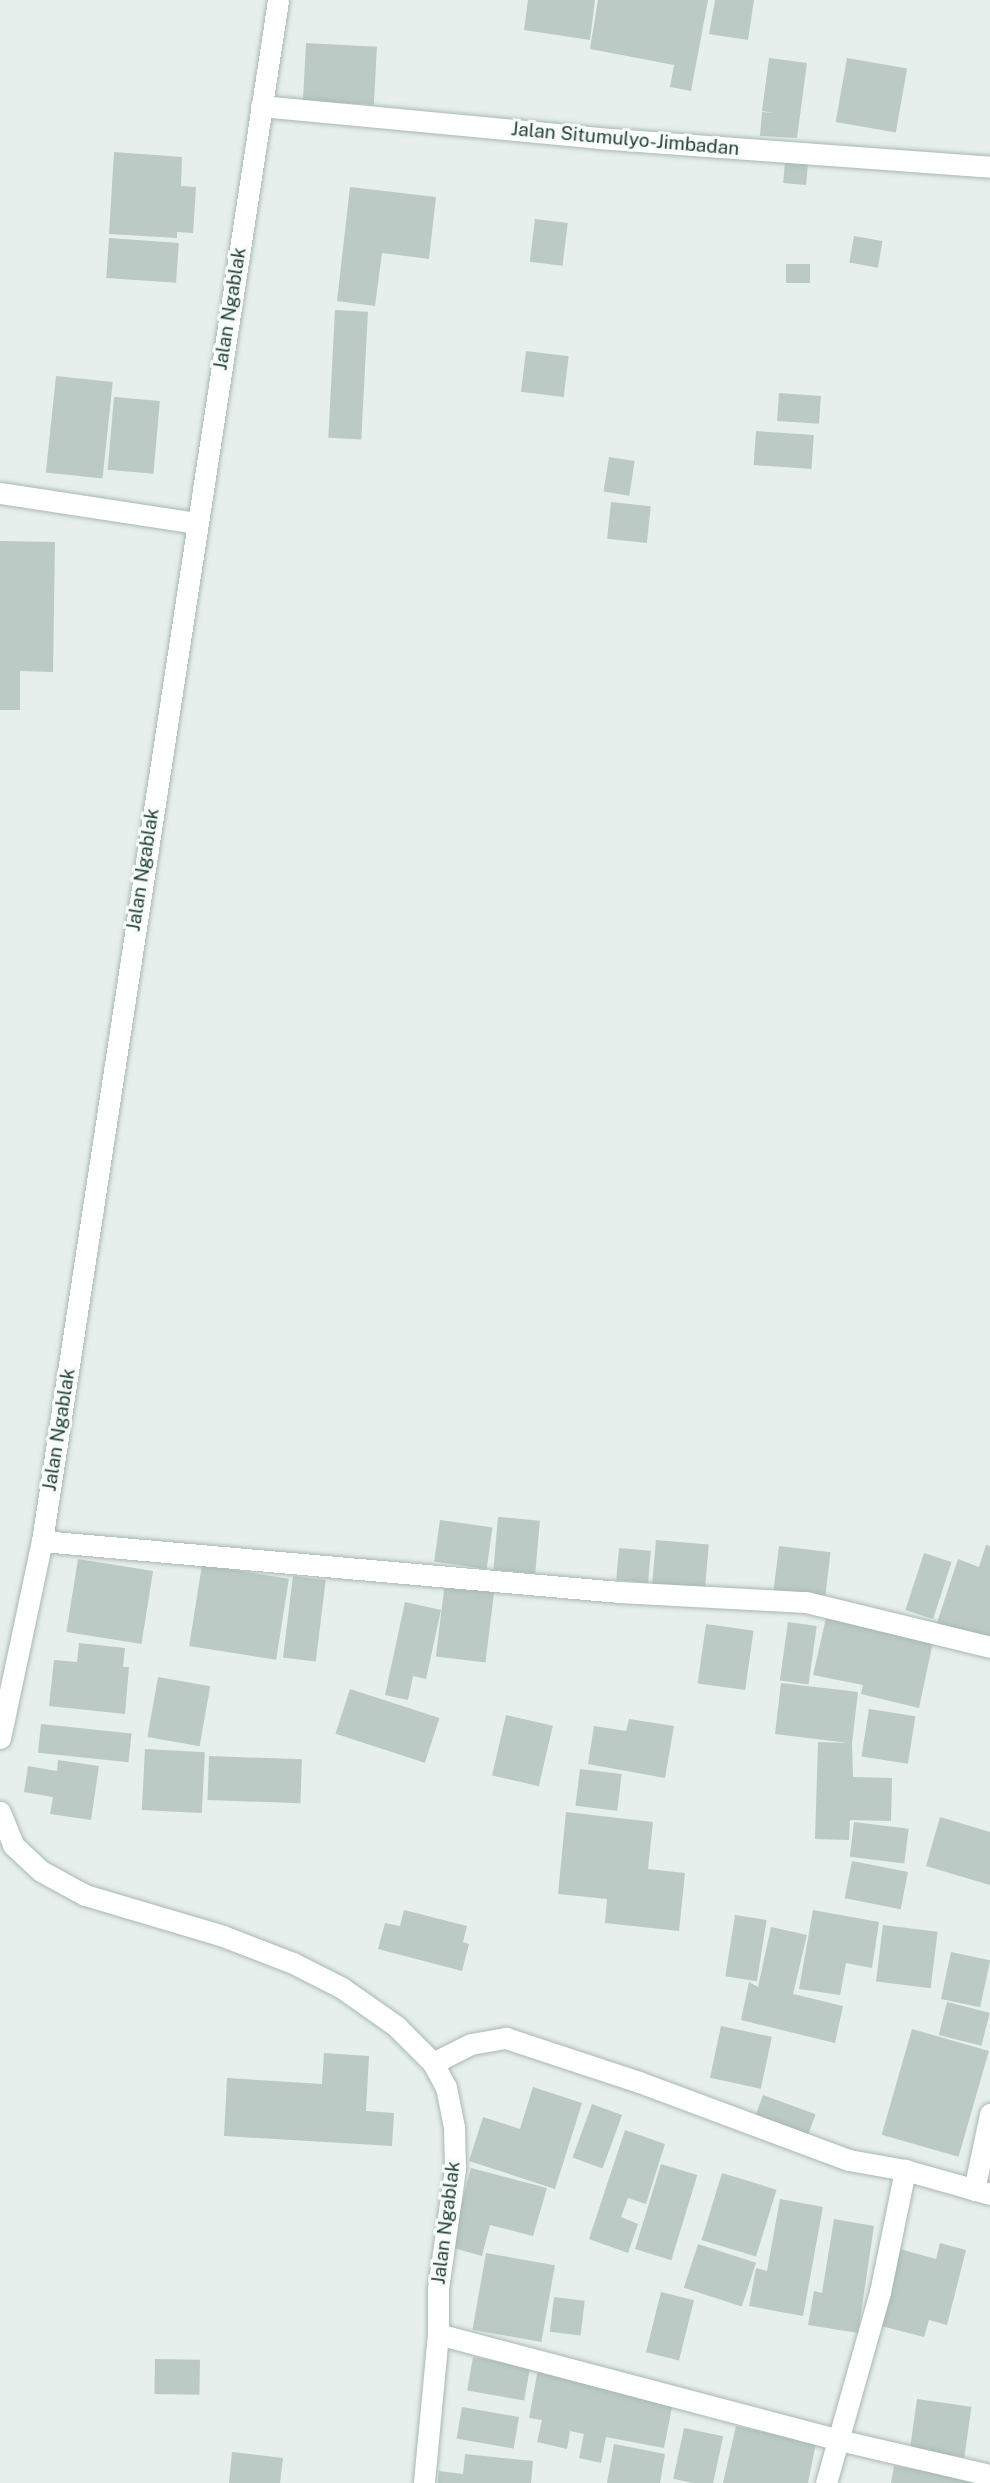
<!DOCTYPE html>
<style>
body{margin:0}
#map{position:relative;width:990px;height:2483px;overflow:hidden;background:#e6efeb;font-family:"Public Sans",sans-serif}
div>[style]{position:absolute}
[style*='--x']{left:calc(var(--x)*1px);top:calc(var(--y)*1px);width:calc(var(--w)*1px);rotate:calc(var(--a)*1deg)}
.building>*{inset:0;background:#bbcac4;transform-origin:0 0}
.roads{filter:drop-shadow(0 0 2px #a8b8b2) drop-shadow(0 0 2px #a8b8b2)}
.minor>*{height:21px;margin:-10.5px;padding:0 10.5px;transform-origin:10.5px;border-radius:10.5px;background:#fff}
span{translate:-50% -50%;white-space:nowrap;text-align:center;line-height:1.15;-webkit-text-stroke:6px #f7fbf9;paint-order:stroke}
.street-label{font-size:19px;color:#24423a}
</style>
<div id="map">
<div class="building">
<i style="clip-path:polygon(528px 0,595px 0,590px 40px,524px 30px)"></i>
<i style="clip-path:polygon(598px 0,708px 0,691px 91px,670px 87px,674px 65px,590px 49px)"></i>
<i style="clip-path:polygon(715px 0,754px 0,748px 40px,709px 34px)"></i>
<i style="left:306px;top:43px;width:71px;height:58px;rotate:3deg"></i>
<i style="clip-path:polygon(769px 58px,807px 63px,797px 138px,760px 136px,762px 112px,776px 113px,762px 111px)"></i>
<i style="left:847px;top:58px;width:61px;height:65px;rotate:10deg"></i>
<i style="clip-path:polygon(114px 152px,182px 157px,181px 186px,196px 187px,193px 233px,177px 232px,177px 238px,109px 234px)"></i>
<i style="left:785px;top:162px;width:23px;height:21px;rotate:5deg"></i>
<i style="clip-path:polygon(350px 187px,436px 197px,429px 259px,382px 253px,375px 306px,337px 301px)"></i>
<i style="left:535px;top:219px;width:33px;height:43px;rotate:7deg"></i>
<i style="left:854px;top:236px;width:29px;height:27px;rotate:10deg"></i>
<i style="left:109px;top:238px;width:70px;height:40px;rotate:4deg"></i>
<i style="left:786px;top:264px;width:24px;height:19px"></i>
<i style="left:335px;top:310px;width:33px;height:128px;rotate:3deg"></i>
<i style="left:526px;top:351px;width:43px;height:41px;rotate:7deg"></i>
<i style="left:56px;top:376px;width:57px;height:97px;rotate:6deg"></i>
<i style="left:779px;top:393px;width:42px;height:28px;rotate:4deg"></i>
<i style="left:114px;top:397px;width:46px;height:73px;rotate:5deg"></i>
<i style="left:756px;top:431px;width:58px;height:34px;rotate:4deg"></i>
<i style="left:609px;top:457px;width:26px;height:35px;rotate:9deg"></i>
<i style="left:611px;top:502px;width:40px;height:37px;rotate:6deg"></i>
<i style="clip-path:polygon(0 541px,55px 542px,53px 672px,20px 671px,20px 710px,0 710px)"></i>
<i style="left:498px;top:1517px;width:42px;height:53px;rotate:5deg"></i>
<i style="left:440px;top:1520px;width:53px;height:42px;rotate:8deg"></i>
<i style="left:656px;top:1540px;width:53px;height:44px;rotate:5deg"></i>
<i style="clip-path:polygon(986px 1545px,990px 1546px,990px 1644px,936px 1626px,958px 1559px,979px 1567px)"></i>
<i style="left:779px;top:1546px;width:52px;height:44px;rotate:7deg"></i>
<i style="left:619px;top:1548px;width:32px;height:32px;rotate:5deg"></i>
<i style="left:924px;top:1553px;width:29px;height:60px;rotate:18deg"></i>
<i style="left:78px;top:1559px;width:76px;height:74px;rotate:9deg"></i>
<i style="left:202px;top:1565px;width:88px;height:82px;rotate:9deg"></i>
<i style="left:293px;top:1576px;width:33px;height:82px;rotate:7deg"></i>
<i style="left:445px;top:1582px;width:50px;height:75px;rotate:7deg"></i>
<i style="clip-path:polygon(405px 1602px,441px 1610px,426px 1679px,413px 1676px,408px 1700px,385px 1695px)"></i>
<i style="clip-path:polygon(826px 1618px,933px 1642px,919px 1708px,861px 1694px,863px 1685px,813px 1675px)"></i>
<i style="left:788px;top:1622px;width:29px;height:59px;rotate:8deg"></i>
<i style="left:706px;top:1624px;width:48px;height:60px;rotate:8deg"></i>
<i style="clip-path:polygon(79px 1643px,125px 1648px,123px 1667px,129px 1667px,125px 1714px,49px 1706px,54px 1660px,77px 1662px)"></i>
<i style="left:158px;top:1677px;width:53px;height:61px;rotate:10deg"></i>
<i style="clip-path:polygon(781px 1683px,858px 1692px,852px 1743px,853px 1777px,892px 1778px,891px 1821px,850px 1820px,849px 1840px,815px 1839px,818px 1742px,849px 1743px,775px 1734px)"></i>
<i style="left:350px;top:1689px;width:94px;height:47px;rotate:18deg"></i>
<i style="left:869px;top:1709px;width:47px;height:48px;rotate:9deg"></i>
<i style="left:506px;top:1715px;width:48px;height:62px;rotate:13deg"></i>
<i style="clip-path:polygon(629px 1719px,674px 1726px,665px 1778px,588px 1764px,594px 1726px,626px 1731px)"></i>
<i style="left:41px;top:1724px;width:91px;height:29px;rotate:6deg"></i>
<i style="left:145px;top:1749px;width:60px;height:61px;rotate:3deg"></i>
<i style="left:209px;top:1756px;width:93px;height:44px;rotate:2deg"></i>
<i style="clip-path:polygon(58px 1760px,99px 1766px,91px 1820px,50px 1814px,53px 1797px,24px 1792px,28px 1766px,57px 1771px)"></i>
<i style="left:580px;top:1769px;width:42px;height:37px;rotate:7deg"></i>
<i style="clip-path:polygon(566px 1812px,653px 1822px,648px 1869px,685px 1873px,679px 1931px,605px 1923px,607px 1899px,558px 1894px)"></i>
<i style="clip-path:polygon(940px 1817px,990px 1832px,990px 1885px,926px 1866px)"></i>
<i style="left:854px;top:1822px;width:55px;height:35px;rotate:7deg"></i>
<i style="left:852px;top:1861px;width:57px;height:38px;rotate:11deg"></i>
<i style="clip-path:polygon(404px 1910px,467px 1926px,463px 1942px,469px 1944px,462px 1971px,378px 1949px,385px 1923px,400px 1926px)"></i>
<i style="clip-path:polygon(813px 1910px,879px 1922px,872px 1968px,846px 1963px,840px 1995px,799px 1989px)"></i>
<i style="left:735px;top:1915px;width:32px;height:62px;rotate:9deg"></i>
<i style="left:883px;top:1925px;width:55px;height:57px;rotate:7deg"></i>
<i style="clip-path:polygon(771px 1927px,807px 1935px,793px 1994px,843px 2006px,835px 2043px,741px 2020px,749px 1982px,758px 1987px)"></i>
<i style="left:951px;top:1952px;width:40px;height:48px;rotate:12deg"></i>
<i style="left:947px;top:2002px;width:44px;height:34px;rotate:14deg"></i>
<i style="left:721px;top:2026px;width:52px;height:53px;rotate:12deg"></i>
<i style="left:912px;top:2029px;width:80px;height:110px;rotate:16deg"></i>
<i style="clip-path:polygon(324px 2053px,369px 2056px,366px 2111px,394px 2113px,392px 2146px,224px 2136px,227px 2078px,322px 2084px)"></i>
<i style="clip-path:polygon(533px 2087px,582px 2103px,555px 2189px,469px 2161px,483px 2117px,520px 2129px)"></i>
<i style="left:763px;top:2095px;width:56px;height:27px;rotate:20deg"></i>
<i style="left:592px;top:2104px;width:32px;height:57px;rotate:20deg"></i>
<i style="clip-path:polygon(625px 2130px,665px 2144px,646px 2204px,628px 2198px,621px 2217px,638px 2224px,628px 2253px,589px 2239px)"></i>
<i style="left:661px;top:2164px;width:38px;height:89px;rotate:17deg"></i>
<i style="clip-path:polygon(471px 2168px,547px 2188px,533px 2236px,490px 2225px,482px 2256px,450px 2247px)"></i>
<i style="left:722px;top:2173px;width:57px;height:70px;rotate:17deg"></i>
<i style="clip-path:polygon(780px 2199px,823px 2207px,803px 2316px,749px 2306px,756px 2268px,767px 2271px)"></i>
<i style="clip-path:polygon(834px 2219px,874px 2226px,858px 2333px,808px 2325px,814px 2291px,822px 2293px)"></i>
<i style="clip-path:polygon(940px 2243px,966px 2250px,947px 2325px,929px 2320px,924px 2337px,881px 2326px,900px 2249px,936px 2259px)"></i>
<i style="left:698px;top:2244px;width:61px;height:46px;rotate:18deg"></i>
<i style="left:486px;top:2253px;width:70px;height:78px;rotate:10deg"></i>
<i style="left:661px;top:2292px;width:34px;height:62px;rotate:14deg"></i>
<i style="left:554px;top:2297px;width:31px;height:35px;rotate:7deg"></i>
<i style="left:473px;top:2357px;width:58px;height:34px;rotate:10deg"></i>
<i style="left:155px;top:2359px;width:45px;height:35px;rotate:1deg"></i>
<i style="clip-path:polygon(538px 2369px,674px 2397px,664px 2448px,606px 2437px,601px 2463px,579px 2458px,584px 2434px,570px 2431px,567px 2449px,537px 2442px,542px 2420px,529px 2418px)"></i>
<i style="left:917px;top:2399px;width:55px;height:51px;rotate:8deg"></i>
<i style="left:462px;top:2407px;width:58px;height:32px;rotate:10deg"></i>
<i style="clip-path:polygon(736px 2426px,816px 2443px,808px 2483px,723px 2483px)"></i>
<i style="left:684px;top:2428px;width:40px;height:52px;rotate:12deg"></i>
<i style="clip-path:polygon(614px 2444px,665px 2454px,660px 2483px,607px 2483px)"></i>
<i style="clip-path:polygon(232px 2452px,283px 2458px,280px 2483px,229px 2483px)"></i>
<i style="clip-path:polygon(465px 2454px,533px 2461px,531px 2483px,438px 2483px,439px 2471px,463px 2474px)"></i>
<i style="clip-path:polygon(894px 2466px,989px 2481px,988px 2483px,891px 2483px)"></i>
</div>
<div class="roads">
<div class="minor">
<i style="--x:261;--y:106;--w:339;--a:5.4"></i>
<i style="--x:598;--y:138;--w:393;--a:4.2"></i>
<i style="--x:0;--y:493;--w:199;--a:8.7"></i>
<i style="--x:42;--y:1541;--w:579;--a:5.05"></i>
<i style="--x:619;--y:1592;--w:187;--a:3.1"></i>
<i style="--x:806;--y:1602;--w:189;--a:13.7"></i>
<i style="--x:0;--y:1738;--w:201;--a:-78"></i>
<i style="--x:42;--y:1541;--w:1559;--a:-81.29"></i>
<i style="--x:0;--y:1812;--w:35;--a:68"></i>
<i style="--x:13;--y:1845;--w:38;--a:43"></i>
<i style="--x:41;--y:1871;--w:50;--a:28.6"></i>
<i style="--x:85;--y:1895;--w:144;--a:16.5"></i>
<i style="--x:223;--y:1936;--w:75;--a:21.1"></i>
<i style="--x:293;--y:1963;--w:55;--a:27"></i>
<i style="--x:342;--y:1988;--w:66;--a:35.1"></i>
<i style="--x:396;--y:2026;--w:52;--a:45"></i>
<i style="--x:433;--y:2063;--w:27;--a:62"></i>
<i style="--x:446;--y:2087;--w:41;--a:78.7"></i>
<i style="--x:454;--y:2127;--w:42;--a:88.6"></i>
<i style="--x:455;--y:2169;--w:120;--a:98.1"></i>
<i style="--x:438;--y:2288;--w:46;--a:90"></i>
<i style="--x:438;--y:2334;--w:150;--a:95.4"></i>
<i style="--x:433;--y:2063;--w:42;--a:-26.6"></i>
<i style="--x:471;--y:2044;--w:36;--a:-10"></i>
<i style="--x:506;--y:2038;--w:140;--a:18.3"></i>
<i style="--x:639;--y:2082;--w:224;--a:20.4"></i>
<i style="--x:849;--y:2160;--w:57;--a:10.1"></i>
<i style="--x:905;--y:2170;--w:88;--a:15.8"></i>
<i style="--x:974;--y:2190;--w:78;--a:-78.1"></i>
<i style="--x:438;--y:2334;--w:415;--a:14.8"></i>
<i style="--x:839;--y:2440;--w:155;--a:13.1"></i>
<i style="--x:826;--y:2483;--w:198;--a:-74.2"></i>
<i style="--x:880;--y:2292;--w:125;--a:-78.4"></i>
</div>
</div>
<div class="street-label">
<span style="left:625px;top:139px;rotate:5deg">Jalan Situmulyo-Jimbadan</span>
<span style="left:230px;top:309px;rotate:-81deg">Jalan Ngablak</span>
<span style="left:143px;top:870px;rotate:-81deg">Jalan Ngablak</span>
<span style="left:59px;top:1430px;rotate:-81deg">Jalan Ngablak</span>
<span style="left:446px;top:2223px;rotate:-83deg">Jalan Ngablak</span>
</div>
</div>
